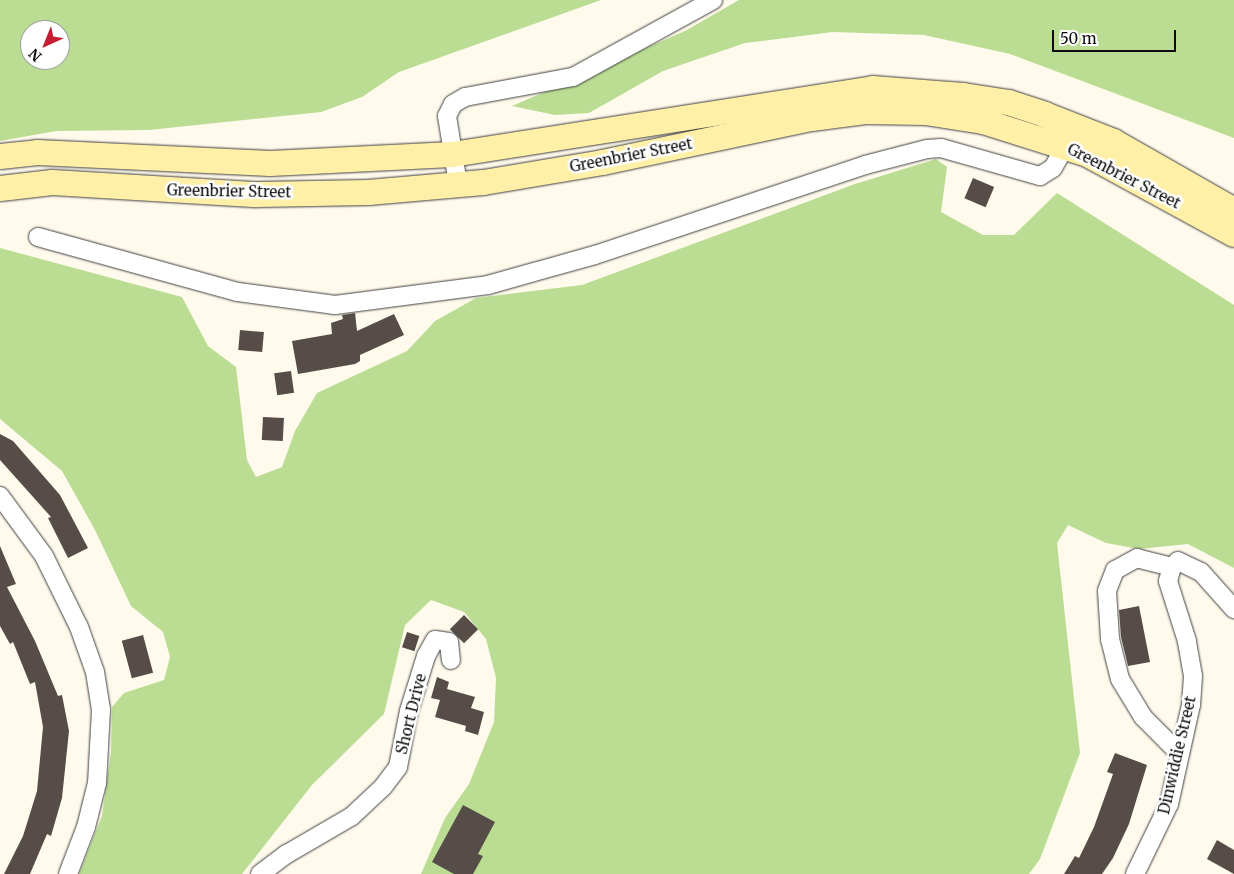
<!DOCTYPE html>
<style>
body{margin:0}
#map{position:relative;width:1234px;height:874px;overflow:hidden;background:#fffaec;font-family:Merriweather,serif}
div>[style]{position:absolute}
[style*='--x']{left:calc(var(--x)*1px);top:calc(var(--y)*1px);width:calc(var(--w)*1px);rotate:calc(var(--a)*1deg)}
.forest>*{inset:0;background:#badd93}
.building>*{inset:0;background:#564d48;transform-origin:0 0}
.roads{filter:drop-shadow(0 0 1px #404040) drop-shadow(0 0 1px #404040)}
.minor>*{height:18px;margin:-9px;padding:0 9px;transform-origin:9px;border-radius:9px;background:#fff}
.secondary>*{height:25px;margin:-12.5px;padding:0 12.5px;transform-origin:12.5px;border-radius:12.5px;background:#ffefa7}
span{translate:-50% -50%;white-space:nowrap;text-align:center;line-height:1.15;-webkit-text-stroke:5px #fff;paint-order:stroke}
.street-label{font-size:15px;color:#0d0d0d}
.north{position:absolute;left:20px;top:20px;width:50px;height:50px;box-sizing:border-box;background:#fff;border:1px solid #9e9e9e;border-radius:50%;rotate:224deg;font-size:14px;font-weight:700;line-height:20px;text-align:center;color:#0d0d0d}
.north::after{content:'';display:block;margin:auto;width:18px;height:22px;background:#c31e32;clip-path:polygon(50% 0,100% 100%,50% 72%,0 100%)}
.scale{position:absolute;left:1052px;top:30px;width:124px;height:22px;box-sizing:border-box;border:2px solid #0d0d0d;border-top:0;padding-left:6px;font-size:15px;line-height:18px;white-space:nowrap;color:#0d0d0d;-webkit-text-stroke:4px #fff;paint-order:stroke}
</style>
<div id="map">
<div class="forest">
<i style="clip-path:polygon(evenodd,0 0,601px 0,399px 72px,362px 97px,321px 112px,149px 130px,56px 131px,0 141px,0 0,30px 30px,60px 30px,60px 60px,30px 60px,30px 30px)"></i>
<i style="clip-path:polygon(739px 0,1234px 0,1234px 138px,1010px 54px,924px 35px,833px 32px,745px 43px,663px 71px,589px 113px,555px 115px,512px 106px,685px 31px)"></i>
<i style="clip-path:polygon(936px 159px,947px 167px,941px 212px,983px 235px,1014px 235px,1057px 193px,1234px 305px,1234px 568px,1188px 544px,1139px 549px,1106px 543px,1068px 525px,1057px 543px,1080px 753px,1040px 859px,1029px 874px,421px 874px,445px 818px,469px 784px,494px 722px,496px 678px,486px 639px,464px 612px,431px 600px,405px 625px,384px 714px,312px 785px,242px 874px,79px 874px,102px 816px,111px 752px,112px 707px,124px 693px,164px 680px,170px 657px,163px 632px,131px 606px,95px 530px,62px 471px,0 419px,0 248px,182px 297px,208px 346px,236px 367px,247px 460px,256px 477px,282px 467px,295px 431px,317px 393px,407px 351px,435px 321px,476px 298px,582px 285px,855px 184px)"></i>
</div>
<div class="building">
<i style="left:973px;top:178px;width:23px;height:22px;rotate:23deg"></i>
<i style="clip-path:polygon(355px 313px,357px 331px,394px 314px,404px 335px,360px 355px,360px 361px,355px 364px,298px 374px,292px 341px,332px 334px,331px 323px,343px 319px,342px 315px)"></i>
<i style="left:240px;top:330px;width:24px;height:20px;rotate:5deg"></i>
<i style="left:291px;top:371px;width:22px;height:17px;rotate:82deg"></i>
<i style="left:263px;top:417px;width:21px;height:23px;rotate:3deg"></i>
<i style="clip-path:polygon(0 434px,13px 441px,60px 495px,88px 548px,68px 558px,48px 518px,51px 517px,0 460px)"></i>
<i style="clip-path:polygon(0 546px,16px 584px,7px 587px,35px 641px,58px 696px,62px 695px,69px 731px,62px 798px,51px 836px,47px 834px,30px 874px,4px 874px,23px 836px,37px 791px,43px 727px,35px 682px,30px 684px,13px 642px,10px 644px,0 626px)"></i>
<i style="clip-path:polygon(1139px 606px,1150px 662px,1128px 666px,1121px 637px,1119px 610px)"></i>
<i style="left:464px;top:615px;width:20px;height:20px;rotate:45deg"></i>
<i style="left:407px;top:632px;width:13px;height:16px;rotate:18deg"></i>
<i style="left:143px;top:635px;width:39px;height:22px;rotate:75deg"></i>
<i style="clip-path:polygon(437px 677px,449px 682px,447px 689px,475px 697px,471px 708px,484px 712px,478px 735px,465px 731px,466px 726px,435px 717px,440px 700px,431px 698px)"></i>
<i style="clip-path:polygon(1115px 753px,1147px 765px,1129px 824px,1113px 858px,1102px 874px,1064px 874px,1075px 856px,1079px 858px,1094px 827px,1113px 774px,1107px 772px)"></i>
<i style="clip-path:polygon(463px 805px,495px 822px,478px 854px,483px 856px,473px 874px,454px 874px,432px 862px)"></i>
<i style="clip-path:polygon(1217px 840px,1234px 850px,1234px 874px,1207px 859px)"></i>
</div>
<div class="roads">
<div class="minor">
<i style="--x:458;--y:184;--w:69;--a:-99.2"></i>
<i style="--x:447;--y:116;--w:13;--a:-63"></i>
<i style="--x:453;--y:104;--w:14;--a:-30"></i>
<i style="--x:465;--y:97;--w:110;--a:-10.5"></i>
<i style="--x:573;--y:77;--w:160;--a:-28.8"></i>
<i style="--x:38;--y:237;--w:207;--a:15.4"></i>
<i style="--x:238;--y:292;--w:98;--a:7.6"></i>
<i style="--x:335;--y:305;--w:154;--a:-7.4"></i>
<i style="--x:488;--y:285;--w:111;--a:-15.7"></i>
<i style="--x:595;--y:255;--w:285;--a:-18.4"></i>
<i style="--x:865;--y:165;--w:64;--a:-14.5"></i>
<i style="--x:927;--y:149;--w:14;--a:-4"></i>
<i style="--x:941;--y:148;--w:103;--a:15.8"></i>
<i style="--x:1040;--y:176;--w:15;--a:-32"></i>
<i style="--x:1053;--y:168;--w:25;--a:-61"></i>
<i style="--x:0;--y:496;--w:74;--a:53.7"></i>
<i style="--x:44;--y:556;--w:79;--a:63.8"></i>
<i style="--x:79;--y:627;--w:48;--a:70.4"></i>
<i style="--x:95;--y:672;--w:38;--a:81"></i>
<i style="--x:101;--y:710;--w:73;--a:93.1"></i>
<i style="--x:97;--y:783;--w:45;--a:104"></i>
<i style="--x:86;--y:827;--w:50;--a:111"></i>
<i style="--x:1172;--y:567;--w:36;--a:-166"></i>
<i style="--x:1137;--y:558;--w:25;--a:151"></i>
<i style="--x:1115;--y:570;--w:22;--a:111"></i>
<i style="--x:1107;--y:591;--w:48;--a:86.4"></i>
<i style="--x:1110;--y:639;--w:41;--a:76"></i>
<i style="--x:1120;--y:679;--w:44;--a:58.8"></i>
<i style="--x:1143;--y:717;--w:52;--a:45"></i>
<i style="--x:260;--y:874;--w:34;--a:-37"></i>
<i style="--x:287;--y:854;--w:75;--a:-30.3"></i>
<i style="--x:352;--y:816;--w:42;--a:-43.1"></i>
<i style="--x:383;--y:787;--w:25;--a:-53"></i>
<i style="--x:398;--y:767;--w:57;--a:-78.9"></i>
<i style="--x:409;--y:711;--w:58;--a:-72.8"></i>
<i style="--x:426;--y:656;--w:18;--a:-61"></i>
<i style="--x:435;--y:640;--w:14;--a:8"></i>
<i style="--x:449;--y:642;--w:18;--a:84"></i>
<i style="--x:1135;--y:874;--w:78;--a:-64.1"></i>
<i style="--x:1169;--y:804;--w:101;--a:-77.5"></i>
<i style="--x:1191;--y:705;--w:29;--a:-86"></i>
<i style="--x:1193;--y:676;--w:36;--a:-100"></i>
<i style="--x:1187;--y:641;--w:63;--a:-107.6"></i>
<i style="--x:1168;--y:581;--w:15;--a:-74"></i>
<i style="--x:1172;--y:567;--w:8;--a:-45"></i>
<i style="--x:1178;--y:561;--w:25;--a:26"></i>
<i style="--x:1201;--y:572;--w:50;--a:48.3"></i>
</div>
<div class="secondary">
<i style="--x:0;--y:156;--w:37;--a:-6"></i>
<i style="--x:37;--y:152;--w:233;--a:2.7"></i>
<i style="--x:270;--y:163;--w:182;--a:-2.8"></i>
<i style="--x:452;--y:154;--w:425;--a:-8.9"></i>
<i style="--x:872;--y:88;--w:91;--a:4.4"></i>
<i style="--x:963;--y:95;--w:46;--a:8.8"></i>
<i style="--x:1008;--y:102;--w:38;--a:18"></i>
<i style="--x:1044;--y:114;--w:74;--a:21.4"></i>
<i style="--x:1113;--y:141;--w:139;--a:29.7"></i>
<i style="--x:0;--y:188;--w:52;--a:-6.6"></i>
<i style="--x:52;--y:182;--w:205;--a:3.4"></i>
<i style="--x:257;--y:194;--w:111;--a:-1"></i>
<i style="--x:368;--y:192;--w:115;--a:-5"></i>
<i style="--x:483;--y:182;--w:121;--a:-9.5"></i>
<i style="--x:602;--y:162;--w:214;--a:-11.9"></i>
<i style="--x:811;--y:118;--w:54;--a:-7.4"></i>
<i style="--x:865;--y:111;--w:60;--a:1"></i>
<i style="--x:925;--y:112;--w:59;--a:8.8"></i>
<i style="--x:983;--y:121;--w:109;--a:17.6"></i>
<i style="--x:1087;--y:154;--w:167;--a:28.6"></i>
</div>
</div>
<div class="street-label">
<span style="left:631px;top:155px;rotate:-11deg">Greenbrier Street</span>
<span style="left:1124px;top:176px;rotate:27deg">Greenbrier Street</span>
<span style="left:229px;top:191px;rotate:1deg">Greenbrier Street</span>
<span style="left:411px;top:714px;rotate:-76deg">Short Drive</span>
<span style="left:1177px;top:755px;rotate:-77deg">Dinwiddie Street</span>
</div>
<div class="north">N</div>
<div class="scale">50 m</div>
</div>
